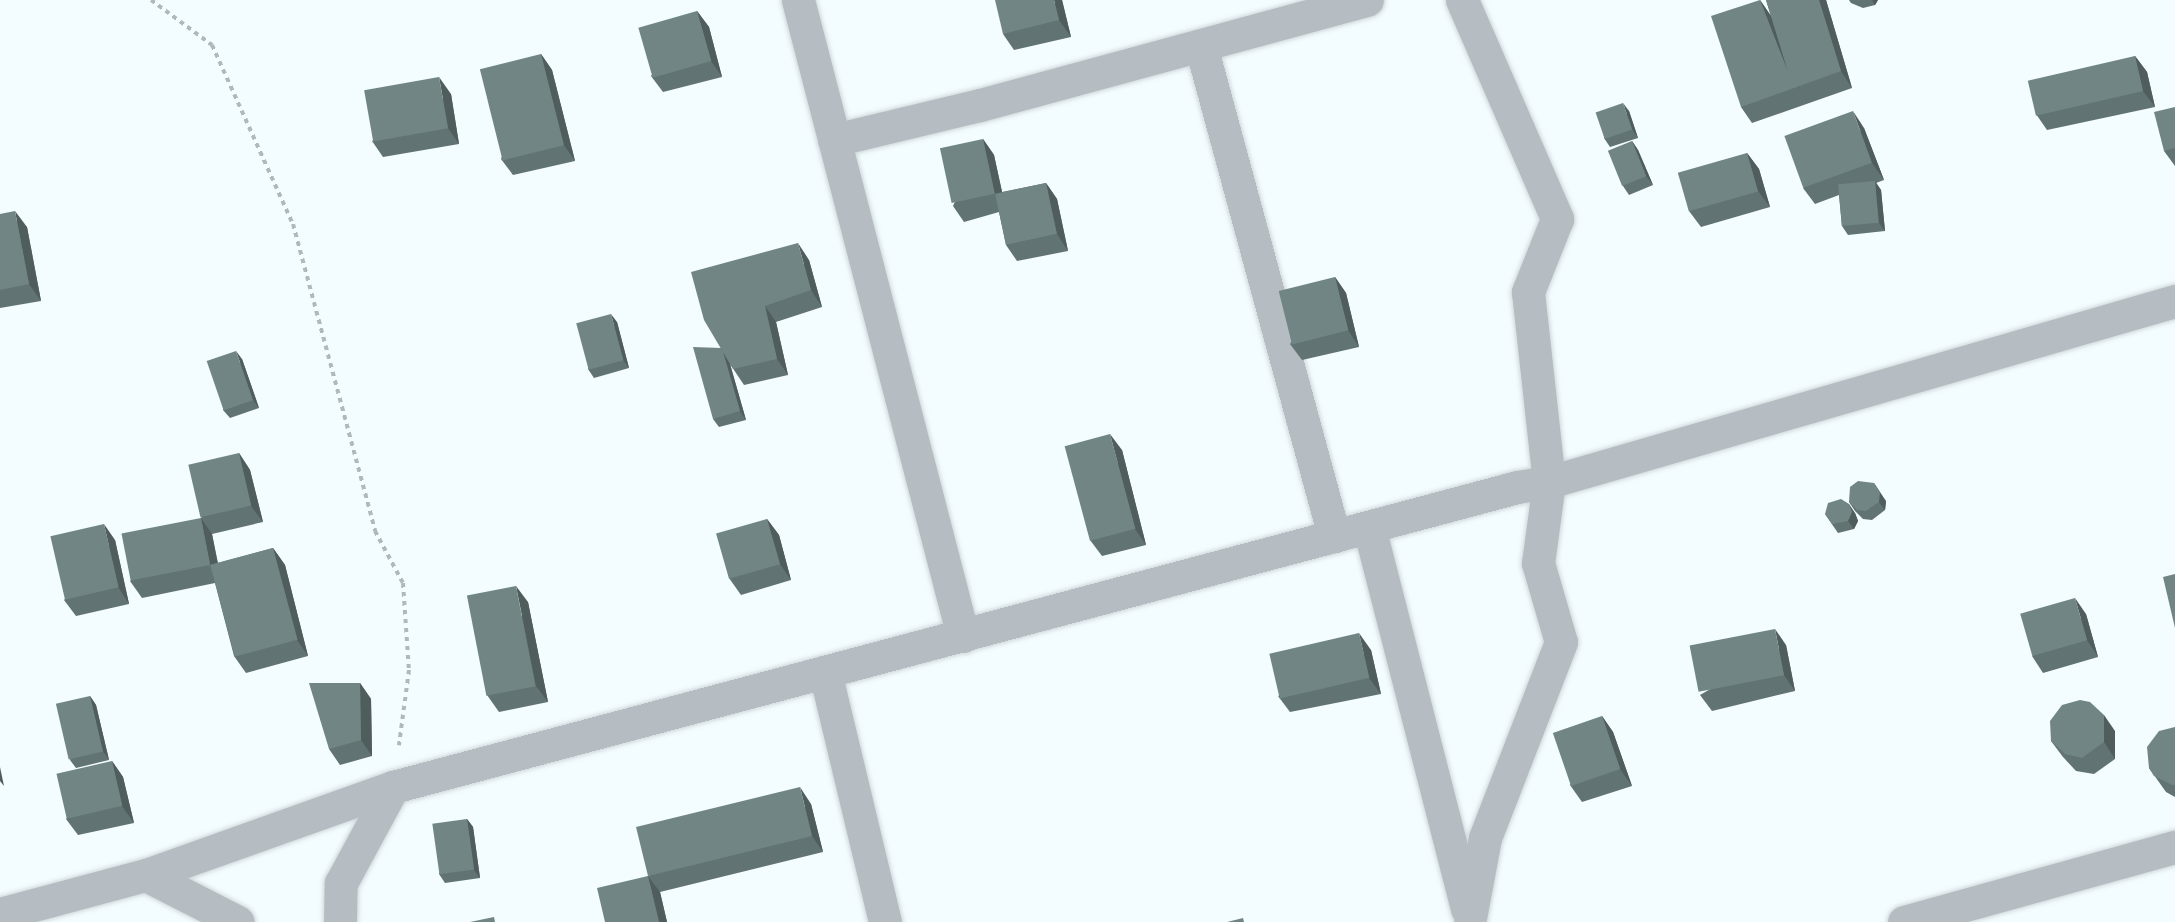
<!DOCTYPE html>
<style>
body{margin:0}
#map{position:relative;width:2175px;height:922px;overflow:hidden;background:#f3fcfe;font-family:"Source Sans 3",sans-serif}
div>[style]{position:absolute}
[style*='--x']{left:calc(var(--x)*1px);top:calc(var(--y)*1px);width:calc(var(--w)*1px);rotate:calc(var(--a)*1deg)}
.path>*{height:4px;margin-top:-2px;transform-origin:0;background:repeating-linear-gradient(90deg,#afb8ba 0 4.5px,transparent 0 9px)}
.roads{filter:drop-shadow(0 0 2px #d0d9db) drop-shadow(0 0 2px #d0d9db)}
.minor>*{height:33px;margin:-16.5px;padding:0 16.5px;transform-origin:16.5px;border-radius:16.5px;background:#b5bdc2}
.wall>*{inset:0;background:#617372}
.shaded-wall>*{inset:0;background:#4f5e5c}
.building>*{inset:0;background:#718684;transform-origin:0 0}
span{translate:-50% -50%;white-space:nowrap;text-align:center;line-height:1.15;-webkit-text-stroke:6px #fff;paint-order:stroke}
</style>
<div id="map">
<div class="path">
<i style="--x:151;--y:0;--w:76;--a:36.4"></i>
<i style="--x:212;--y:45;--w:196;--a:65.7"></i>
<i style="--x:293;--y:224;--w:318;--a:75"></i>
<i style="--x:375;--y:531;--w:59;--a:61.7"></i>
<i style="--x:403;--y:583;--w:87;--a:86.1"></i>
<i style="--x:409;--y:670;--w:76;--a:97.6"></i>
</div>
<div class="roads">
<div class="minor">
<i style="--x:798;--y:0;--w:657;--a:75.46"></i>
<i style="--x:1462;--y:0;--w:239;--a:66.5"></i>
<i style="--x:1557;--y:219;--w:79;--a:111.7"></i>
<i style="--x:1528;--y:292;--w:191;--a:83.7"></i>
<i style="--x:1549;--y:482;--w:82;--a:97.7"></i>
<i style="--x:1538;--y:563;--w:82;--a:73.8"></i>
<i style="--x:1561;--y:642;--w:210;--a:111.2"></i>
<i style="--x:1485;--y:838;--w:81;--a:100.6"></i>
<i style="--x:1201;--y:46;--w:508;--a:74.81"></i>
<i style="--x:834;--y:140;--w:150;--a:-13.5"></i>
<i style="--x:980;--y:105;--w:401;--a:-15.2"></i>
<i style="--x:1369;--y:527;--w:394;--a:75.6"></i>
<i style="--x:825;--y:672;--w:257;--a:76.5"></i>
<i style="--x:146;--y:875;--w:103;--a:27.1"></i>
<i style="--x:0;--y:914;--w:151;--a:-15"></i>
<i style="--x:146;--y:875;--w:262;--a:-19.6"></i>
<i style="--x:393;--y:787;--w:1163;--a:-14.94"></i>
<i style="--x:1517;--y:487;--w:32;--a:-9"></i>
<i style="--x:1549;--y:482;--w:652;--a:-16.13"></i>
<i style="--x:340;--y:922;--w:39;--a:-89"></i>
<i style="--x:341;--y:883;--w:109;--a:-61.6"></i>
<i style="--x:1904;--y:922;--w:281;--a:-15.5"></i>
</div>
</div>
<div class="wall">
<i style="clip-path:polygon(1062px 0,1071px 37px,1014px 50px,1003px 34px)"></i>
<i style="clip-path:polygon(1760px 0,1771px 16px,1766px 0,1826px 0,1852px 88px,1752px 123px,1741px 107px)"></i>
<i style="clip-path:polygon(1849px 0,1878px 0,1875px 5px,1863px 8px,1851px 3px)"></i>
<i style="clip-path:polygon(697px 11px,709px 27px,722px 77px,663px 92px,651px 76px)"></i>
<i style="clip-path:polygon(541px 54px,552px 70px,575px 161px,513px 175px,501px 159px)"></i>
<i style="clip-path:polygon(2135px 56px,2147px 72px,2155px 107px,2047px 130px,2036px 114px)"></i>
<i style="clip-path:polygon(451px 94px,459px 144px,383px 157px,372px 141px)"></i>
<i style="clip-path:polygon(2175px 107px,2175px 166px,2164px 151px)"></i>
<i style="clip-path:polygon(1629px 111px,1638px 138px,1610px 147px,1604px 138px)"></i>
<i style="clip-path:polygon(1864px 128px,1884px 180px,1876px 183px,1881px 190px,1885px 231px,1848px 235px,1842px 226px,1839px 195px,1815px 204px,1803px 188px)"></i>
<i style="clip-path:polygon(983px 139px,994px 155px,1002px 192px,1046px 183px,1057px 199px,1068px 251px,1017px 261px,1006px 245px,999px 212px,964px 222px,953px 206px)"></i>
<i style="clip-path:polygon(1632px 141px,1638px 150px,1653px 185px,1629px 195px,1623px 186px)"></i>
<i style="clip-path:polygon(1747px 153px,1759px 169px,1770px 207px,1701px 227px,1689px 211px)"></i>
<i style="clip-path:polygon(0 214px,27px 227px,41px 301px,0 308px)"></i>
<i style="clip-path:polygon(809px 260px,822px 307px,776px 322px,788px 375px,744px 385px,730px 364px,746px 420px,719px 427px,713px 419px,721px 348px)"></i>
<i style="clip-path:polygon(1335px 277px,1346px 293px,1359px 347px,1302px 360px,1290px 344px)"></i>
<i style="clip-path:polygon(617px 322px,629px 368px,594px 378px,588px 369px)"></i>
<i style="clip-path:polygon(242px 359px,259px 408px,230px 418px,223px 410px)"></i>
<i style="clip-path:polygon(1122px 450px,1146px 545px,1102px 556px,1090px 540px)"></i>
<i style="clip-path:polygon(239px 453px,250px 470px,263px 522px,212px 534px,218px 563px,273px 548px,285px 565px,308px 656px,246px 673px,234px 656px,215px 583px,142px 598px,130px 581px,201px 518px)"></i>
<i style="clip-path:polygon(1886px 501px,1885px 510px,1872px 520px,1863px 519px,1855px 511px,1849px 502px)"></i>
<i style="clip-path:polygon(1855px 513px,1858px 521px,1854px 529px,1838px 533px,1825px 514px)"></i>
<i style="clip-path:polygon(767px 519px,779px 535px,791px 580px,741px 595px,729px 578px)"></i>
<i style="clip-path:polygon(115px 540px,129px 604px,76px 616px,64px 600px)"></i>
<i style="clip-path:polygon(528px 602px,548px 702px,499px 712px,487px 695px)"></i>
<i style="clip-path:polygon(2086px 614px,2098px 657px,2043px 673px,2032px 656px)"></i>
<i style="clip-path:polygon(1786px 645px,1795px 691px,1712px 711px,1700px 695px)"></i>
<i style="clip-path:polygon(1371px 650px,1381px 694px,1290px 712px,1278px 696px)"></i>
<i style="clip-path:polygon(360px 683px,371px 699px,372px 756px,340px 765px,329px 749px)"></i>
<i style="clip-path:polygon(90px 696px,96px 705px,109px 760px,76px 768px,70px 760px)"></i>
<i style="clip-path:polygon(1602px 716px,1613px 732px,1632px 786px,1582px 802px,1570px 785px)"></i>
<i style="clip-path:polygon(2175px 727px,2175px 797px,2166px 792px,2149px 768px)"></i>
<i style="clip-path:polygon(2115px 731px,2115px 759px,2094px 774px,2076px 771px,2063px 757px,2051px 741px)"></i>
<i style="clip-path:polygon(112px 761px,123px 777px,134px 823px,78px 835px,66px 819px)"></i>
<i style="clip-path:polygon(811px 804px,823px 852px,660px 892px,667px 922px,605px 922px,648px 876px)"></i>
<i style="clip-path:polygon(467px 819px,473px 827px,480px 878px,445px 883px,439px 874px)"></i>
</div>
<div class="shaded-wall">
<i style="clip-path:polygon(1054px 0,1062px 0,1071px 37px,1059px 20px)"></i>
<i style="clip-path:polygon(1760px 0,1771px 16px,1800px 88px,1788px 72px)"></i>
<i style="clip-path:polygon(1819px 0,1826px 0,1852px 88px,1841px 71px)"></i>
<i style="clip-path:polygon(1872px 0,1878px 0,1875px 5px)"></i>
<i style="clip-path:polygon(697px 11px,709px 27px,722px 77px,711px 61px)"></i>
<i style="clip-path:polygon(541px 54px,552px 70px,575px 161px,564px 145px)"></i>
<i style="clip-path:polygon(2135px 56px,2147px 72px,2155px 107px,2143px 91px)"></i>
<i style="clip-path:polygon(439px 77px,451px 94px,459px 144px,448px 128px)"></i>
<i style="clip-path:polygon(1623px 103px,1629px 111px,1638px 138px,1632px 129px)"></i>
<i style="clip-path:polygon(1853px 111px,1864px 128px,1884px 180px,1872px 163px)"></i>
<i style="clip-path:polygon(983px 139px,994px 155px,1006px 210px,995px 194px)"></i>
<i style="clip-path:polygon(1632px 141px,1638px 150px,1653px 185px,1646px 176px)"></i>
<i style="clip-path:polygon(1747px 153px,1759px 169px,1770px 207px,1758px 191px)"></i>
<i style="clip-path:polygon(1875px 181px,1881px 190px,1885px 231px,1879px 223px)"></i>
<i style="clip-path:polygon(1046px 183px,1057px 199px,1068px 251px,1057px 234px)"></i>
<i style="clip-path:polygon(15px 211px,27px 227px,41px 301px,29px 284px)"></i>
<i style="clip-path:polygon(798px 243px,809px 260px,822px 307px,811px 290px)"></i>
<i style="clip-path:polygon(1335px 277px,1346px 293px,1359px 347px,1348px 330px)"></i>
<i style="clip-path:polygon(765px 306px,776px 322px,788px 375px,777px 359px)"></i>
<i style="clip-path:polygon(611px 314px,617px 322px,629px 368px,623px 360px)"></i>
<i style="clip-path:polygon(722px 348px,728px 357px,746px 420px,740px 411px)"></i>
<i style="clip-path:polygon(236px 351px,242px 359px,259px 408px,253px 400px)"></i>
<i style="clip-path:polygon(1110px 434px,1122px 450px,1146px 545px,1135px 529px)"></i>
<i style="clip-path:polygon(239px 453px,250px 470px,263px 522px,251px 506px)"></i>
<i style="clip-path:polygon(1874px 483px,1886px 501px,1885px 510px,1879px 502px)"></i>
<i style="clip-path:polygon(1849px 504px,1855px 513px,1858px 521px,1854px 529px,1848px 521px)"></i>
<i style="clip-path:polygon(201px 518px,212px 534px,221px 581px,210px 565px)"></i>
<i style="clip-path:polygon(767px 519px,779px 535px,791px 580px,780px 564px)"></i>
<i style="clip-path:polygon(104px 524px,115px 540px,129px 604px,118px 587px)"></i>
<i style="clip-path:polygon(273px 548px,285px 565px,308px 656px,297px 640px)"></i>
<i style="clip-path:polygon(516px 586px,528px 602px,548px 702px,536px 686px)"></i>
<i style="clip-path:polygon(2075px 598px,2086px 614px,2098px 657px,2087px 640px)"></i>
<i style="clip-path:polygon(1775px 629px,1786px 645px,1795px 691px,1784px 675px)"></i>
<i style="clip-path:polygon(1359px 633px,1371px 650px,1381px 694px,1369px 678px)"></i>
<i style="clip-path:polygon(360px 683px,371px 699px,372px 756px,361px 740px)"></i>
<i style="clip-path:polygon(90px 696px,96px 705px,109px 760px,103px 751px)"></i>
<i style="clip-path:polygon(2104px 715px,2115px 731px,2115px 759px,2104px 742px)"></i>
<i style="clip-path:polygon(1602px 716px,1613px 732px,1632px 786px,1620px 769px)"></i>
<i style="clip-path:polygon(112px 761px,123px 777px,134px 823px,122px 806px)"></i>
<i style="clip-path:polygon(0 767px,4px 786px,0 781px)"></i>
<i style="clip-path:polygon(800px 787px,811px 804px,823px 852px,812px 836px)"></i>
<i style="clip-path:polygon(467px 819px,473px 827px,480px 878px,474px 870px)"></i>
<i style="clip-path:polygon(648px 876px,660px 892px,667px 922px,659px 922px)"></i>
</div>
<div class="building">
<i style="clip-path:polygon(995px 0,1054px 0,1059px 20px,1003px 34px)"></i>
<i style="clip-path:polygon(1760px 0,1788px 72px,1766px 0,1819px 0,1841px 71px,1741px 107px,1711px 16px)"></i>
<i style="left:697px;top:11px;width:52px;height:61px;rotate:74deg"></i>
<i style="left:541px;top:54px;width:94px;height:63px;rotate:76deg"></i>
<i style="left:2135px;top:56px;width:36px;height:110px;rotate:77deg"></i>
<i style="left:439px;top:77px;width:52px;height:76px;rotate:80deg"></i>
<i style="left:1623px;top:103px;width:28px;height:29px;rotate:71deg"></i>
<i style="clip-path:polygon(2175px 107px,2175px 148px,2164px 151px,2154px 112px)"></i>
<i style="left:1853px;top:111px;width:55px;height:73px;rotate:70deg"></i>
<i style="left:983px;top:139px;width:56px;height:44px;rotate:78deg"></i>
<i style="left:1632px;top:141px;width:38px;height:26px;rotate:68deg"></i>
<i style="left:1747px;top:153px;width:40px;height:72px;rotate:74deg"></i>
<i style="left:1875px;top:181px;width:42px;height:37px;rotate:85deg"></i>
<i style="left:1046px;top:183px;width:52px;height:52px;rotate:78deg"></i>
<i style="clip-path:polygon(15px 211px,29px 284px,0 290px,0 214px)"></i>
<i style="clip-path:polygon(798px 243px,811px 290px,765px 306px,777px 359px,733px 369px,704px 320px,691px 272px)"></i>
<i style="left:1335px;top:277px;width:55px;height:58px;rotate:76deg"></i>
<i style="left:611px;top:314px;width:48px;height:36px;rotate:75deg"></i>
<i style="clip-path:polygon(693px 347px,721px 348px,723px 352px,740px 411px,713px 419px)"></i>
<i style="left:236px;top:351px;width:52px;height:31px;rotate:71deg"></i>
<i style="left:1110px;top:434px;width:98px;height:47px;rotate:75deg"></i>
<i style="left:239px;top:453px;width:54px;height:52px;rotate:77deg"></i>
<i style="clip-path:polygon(1858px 481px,1874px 483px,1880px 492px,1879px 502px,1866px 511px,1857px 510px,1849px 502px,1850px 487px)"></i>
<i style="clip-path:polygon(1841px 499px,1849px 504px,1852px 512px,1848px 521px,1832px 524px,1825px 514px,1828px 503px)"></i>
<i style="left:201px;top:518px;width:48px;height:81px;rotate:79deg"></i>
<i style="left:767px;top:519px;width:47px;height:53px;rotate:74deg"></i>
<i style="left:104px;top:524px;width:65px;height:55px;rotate:77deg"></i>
<i style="left:273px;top:548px;width:95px;height:65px;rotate:75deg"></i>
<i style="clip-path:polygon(2175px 574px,2175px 628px,2163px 577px)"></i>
<i style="left:516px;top:586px;width:102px;height:50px;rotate:79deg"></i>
<i style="left:2075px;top:598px;width:44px;height:57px;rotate:74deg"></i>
<i style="left:1775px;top:629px;width:47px;height:87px;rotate:79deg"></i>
<i style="left:1359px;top:633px;width:46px;height:92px;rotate:77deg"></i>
<i style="clip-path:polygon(309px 683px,360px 683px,361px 740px,329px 749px)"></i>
<i style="left:90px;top:696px;width:57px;height:35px;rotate:77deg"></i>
<i style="clip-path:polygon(2080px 700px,2090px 702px,2104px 715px,2104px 742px,2082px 758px,2065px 754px,2051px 741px,2050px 721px,2062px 705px)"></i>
<i style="left:1602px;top:716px;width:56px;height:52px;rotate:71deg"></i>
<i style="clip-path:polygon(2175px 727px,2175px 785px,2172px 785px,2154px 776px,2149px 768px,2147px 747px,2159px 731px)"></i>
<i style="left:112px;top:761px;width:46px;height:57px;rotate:77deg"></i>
<i style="clip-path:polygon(800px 787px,812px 836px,648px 876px,659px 922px,605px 922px,597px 888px,648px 876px,636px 827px)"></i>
<i style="left:467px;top:819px;width:51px;height:35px;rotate:82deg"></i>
<i style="clip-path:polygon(494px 917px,495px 922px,470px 922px)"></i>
<i style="clip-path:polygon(1243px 918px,1244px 922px,1227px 922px)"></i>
</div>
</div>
